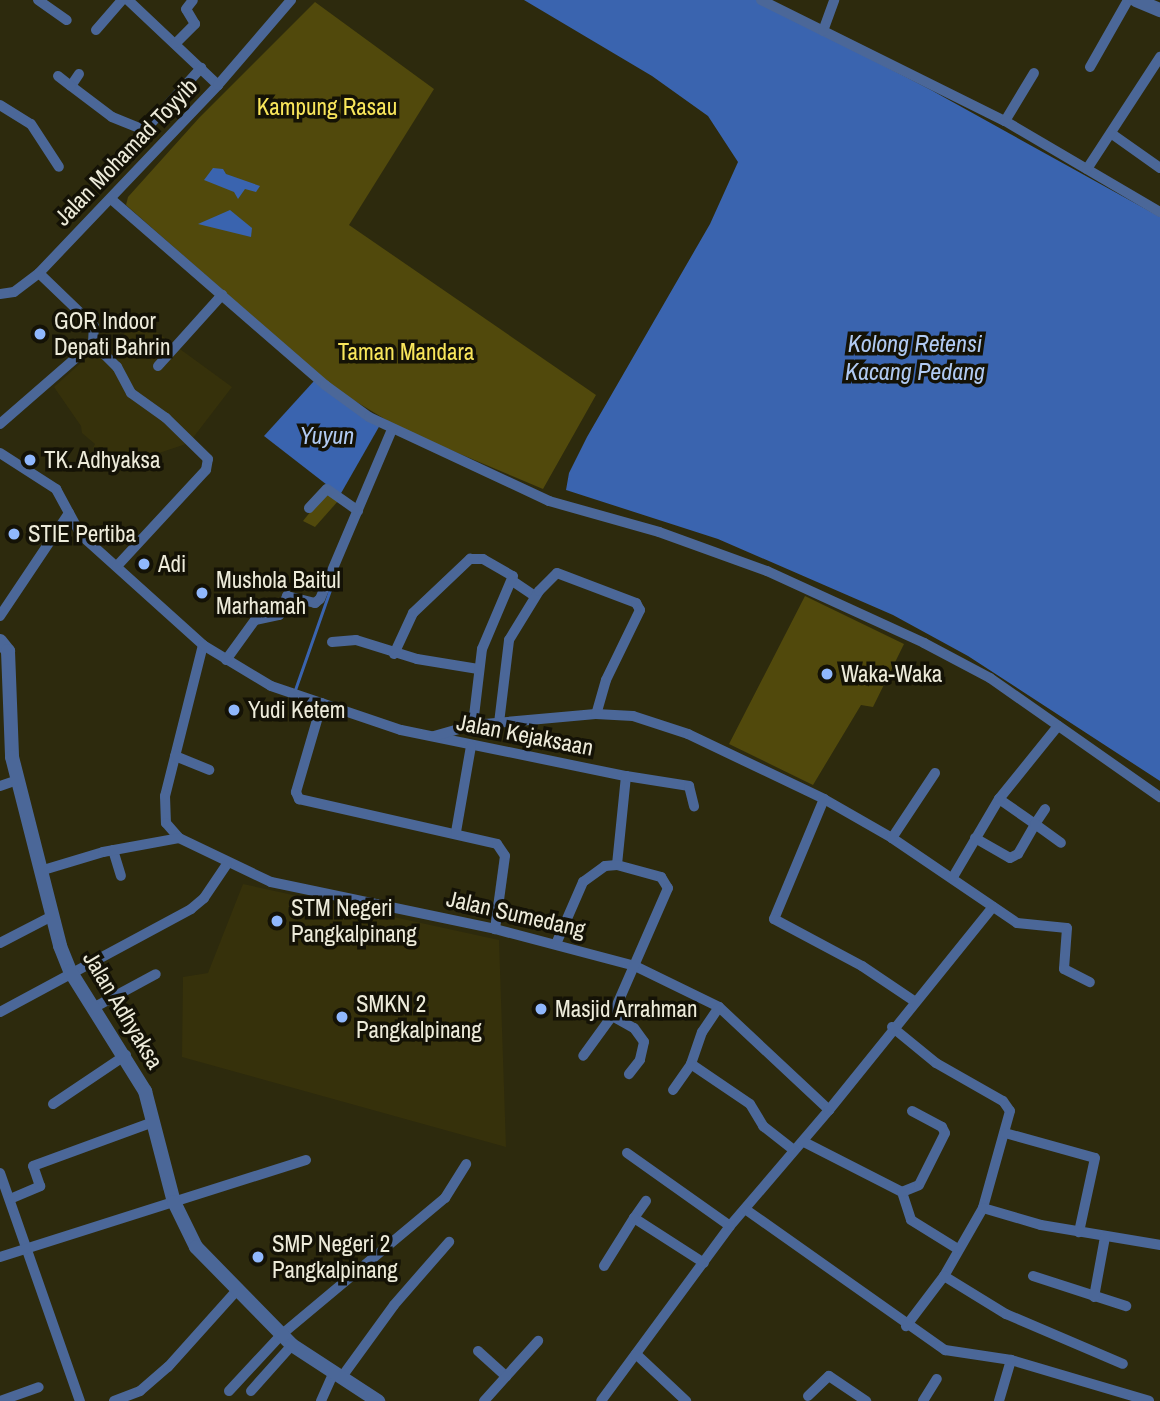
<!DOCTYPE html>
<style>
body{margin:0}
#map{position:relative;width:1160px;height:1401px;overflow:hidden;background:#2d2a0d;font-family:"Archivo Narrow",sans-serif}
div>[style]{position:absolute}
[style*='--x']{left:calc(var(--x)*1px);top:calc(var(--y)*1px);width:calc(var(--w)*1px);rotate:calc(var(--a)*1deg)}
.built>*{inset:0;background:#36310b}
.green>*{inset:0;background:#51490c}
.water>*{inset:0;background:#3a64af}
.stream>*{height:2.5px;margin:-1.25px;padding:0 1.25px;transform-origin:1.25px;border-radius:1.25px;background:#3a64af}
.minor>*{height:10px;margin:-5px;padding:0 5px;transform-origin:5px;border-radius:5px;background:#4b6798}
.tertiary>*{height:14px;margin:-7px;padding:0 7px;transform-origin:7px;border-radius:7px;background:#4b6798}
.dots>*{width:19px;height:19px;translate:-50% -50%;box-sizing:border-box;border:4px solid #141206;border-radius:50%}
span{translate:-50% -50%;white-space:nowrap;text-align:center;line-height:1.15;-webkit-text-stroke:7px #141206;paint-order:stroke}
.park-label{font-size:23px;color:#f9e65b}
.street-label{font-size:23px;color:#edebda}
.poi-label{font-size:23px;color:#edebda}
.left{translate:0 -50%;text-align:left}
.water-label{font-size:24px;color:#b1caf2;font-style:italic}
</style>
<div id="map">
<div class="built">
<i style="clip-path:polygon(136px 317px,232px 387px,189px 443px,138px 460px,128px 472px,93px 448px,95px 444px,82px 433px,81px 426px,54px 387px,93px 352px,108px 356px)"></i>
<i style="clip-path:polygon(243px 884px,499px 940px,506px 1147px,182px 1057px,183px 977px,208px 973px)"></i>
</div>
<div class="green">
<i style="clip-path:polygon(315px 2px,434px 89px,349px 225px,596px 395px,543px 489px,403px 430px,335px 389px,126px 205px,128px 197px,199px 118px)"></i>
<i style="clip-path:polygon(327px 491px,339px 500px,315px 527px,303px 521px)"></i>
<i style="clip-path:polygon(805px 596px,904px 644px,873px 707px,861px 705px,813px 785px,729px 744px)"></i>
</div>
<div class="water">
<i style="clip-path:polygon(524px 0,756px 0,931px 90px,1160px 217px,1160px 781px,968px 656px,893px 615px,718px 539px,566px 490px,569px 473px,587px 437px,710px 224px,738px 162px,708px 116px,652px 76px)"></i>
<i style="clip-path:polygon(213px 168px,223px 169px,226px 174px,260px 186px,256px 192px,245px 189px,238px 199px,234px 192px,204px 180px)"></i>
<i style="clip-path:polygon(230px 210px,252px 228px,251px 237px,198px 224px)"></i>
<i style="clip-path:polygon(314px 381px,380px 425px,340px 495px,264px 436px)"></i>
</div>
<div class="stream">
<i style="--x:295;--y:690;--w:109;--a:-70.7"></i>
</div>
<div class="minor">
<i style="--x:38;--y:0;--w:35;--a:35"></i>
<i style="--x:128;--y:0;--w:124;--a:43.4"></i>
<i style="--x:761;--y:0;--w:272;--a:26.4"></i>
<i style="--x:1005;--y:121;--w:180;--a:30.4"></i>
<i style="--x:96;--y:30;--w:40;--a:-49"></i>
<i style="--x:823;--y:31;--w:33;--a:-70"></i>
<i style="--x:176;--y:43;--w:27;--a:-45"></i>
<i style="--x:195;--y:24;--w:17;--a:-121"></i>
<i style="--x:186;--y:9;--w:11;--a:-52"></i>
<i style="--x:1090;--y:67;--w:77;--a:-60.4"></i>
<i style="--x:79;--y:74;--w:14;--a:124"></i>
<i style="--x:71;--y:86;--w:51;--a:37.1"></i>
<i style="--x:112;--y:117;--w:35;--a:22"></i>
<i style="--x:145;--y:130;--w:84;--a:-47.9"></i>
<i style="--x:58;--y:76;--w:16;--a:38"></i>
<i style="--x:0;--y:105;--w:36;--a:32"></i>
<i style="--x:31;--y:124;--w:51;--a:56.9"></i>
<i style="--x:1005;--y:121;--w:56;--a:-58.9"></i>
<i style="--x:1112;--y:134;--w:59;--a:35.3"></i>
<i style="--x:1087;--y:169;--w:134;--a:-56.9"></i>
<i style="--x:111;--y:199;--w:284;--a:41"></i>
<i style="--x:325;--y:385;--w:54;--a:36"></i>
<i style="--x:369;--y:417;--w:199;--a:25"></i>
<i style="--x:549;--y:501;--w:114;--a:15.7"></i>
<i style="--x:659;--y:532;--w:115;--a:19.9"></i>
<i style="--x:767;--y:571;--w:173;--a:24.6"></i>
<i style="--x:924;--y:643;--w:75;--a:27.9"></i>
<i style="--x:990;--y:678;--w:208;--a:35"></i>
<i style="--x:0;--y:294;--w:14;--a:-8"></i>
<i style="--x:14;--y:292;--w:31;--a:-37"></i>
<i style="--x:158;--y:366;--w:96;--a:-48"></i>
<i style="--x:0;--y:424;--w:123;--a:-41.1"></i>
<i style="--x:0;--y:453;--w:67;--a:32.7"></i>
<i style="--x:56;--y:489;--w:52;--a:61.5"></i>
<i style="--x:81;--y:535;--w:164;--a:42"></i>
<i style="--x:203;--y:645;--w:156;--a:104.1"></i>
<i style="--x:165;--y:796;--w:27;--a:88"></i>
<i style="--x:166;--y:823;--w:20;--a:49"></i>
<i style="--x:179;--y:838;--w:102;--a:25.6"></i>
<i style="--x:271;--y:882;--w:229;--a:11.8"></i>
<i style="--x:495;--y:929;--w:145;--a:14.8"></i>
<i style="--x:635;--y:966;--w:93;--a:26"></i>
<i style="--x:719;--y:1007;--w:151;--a:43.1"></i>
<i style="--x:829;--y:1110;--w:153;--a:130.5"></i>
<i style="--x:730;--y:1226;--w:217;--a:126.4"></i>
<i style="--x:309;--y:508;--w:26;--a:-47"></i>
<i style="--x:327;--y:489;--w:38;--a:35"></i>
<i style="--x:117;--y:566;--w:131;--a:-47.2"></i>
<i style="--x:206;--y:470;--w:11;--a:-80"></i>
<i style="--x:208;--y:459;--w:59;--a:-135.7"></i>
<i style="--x:166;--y:418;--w:43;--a:-144.5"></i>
<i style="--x:131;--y:393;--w:30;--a:-118"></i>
<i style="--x:117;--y:367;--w:34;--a:-135"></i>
<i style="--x:93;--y:343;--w:17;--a:-87"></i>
<i style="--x:94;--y:326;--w:76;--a:-136.1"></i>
<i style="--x:39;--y:273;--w:260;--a:-46.4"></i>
<i style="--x:218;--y:85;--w:112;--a:-49.3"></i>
<i style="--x:514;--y:582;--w:25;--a:34"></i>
<i style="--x:0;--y:616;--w:124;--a:-56.2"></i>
<i style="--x:332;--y:642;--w:24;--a:-5"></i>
<i style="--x:356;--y:640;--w:64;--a:17.3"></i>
<i style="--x:417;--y:659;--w:62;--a:9.3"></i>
<i style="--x:203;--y:645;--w:79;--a:31.1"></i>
<i style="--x:271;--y:686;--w:137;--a:18.7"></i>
<i style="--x:401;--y:730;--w:230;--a:11.6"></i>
<i style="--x:626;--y:776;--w:89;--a:95.8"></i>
<i style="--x:617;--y:865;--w:46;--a:15.3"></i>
<i style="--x:661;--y:877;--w:13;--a:58"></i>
<i style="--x:668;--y:888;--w:140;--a:113.6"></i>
<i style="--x:612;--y:1016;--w:49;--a:125.9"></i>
<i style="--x:394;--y:654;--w:45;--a:-65.1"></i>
<i style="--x:413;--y:613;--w:79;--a:-43.5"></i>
<i style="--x:470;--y:559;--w:13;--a:0"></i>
<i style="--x:483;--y:559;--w:34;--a:30"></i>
<i style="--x:513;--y:576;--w:79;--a:113"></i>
<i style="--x:482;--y:649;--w:77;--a:96.8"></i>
<i style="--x:226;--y:660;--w:49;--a:-54.1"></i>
<i style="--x:255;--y:620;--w:25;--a:-12"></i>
<i style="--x:279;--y:615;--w:21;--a:-67"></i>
<i style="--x:287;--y:596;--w:29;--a:14"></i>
<i style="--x:315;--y:603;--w:6;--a:-39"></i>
<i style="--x:320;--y:599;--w:185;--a:-67"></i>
<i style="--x:322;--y:703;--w:93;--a:106.3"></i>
<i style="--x:296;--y:792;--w:8;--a:67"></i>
<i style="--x:299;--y:799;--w:203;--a:12.8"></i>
<i style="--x:497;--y:844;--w:14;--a:56"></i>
<i style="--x:505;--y:856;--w:74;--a:97.8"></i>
<i style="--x:499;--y:723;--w:84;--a:-83.1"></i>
<i style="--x:509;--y:640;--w:57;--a:-58.5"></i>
<i style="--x:539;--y:591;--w:25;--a:-45"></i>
<i style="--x:557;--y:573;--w:85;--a:20.8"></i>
<i style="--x:636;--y:603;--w:8;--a:60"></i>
<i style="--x:640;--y:610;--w:78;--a:115.9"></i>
<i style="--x:606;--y:680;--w:35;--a:106"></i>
<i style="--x:434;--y:736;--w:41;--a:-15.8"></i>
<i style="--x:473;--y:725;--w:123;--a:-5.1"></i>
<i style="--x:596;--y:714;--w:37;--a:3"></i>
<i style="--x:633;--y:716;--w:58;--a:18.1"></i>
<i style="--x:688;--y:734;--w:151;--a:25.5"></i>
<i style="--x:824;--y:799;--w:78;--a:29.8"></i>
<i style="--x:892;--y:838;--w:151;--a:34.2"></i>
<i style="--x:1017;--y:923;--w:50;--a:5.7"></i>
<i style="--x:1067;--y:928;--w:41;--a:94.2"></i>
<i style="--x:1064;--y:969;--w:29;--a:27"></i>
<i style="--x:175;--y:756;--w:37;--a:22"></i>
<i style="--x:626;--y:776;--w:64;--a:9"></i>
<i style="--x:689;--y:786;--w:21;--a:76"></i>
<i style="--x:0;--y:786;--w:18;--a:-19"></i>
<i style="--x:824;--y:799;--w:130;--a:112.6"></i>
<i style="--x:774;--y:919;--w:100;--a:28.1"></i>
<i style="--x:862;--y:966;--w:63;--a:33.9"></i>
<i style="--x:999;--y:799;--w:44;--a:34.8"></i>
<i style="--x:1035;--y:824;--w:18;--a:-56"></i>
<i style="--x:456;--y:832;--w:87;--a:-80.1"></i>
<i style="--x:892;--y:838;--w:78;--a:-56.5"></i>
<i style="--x:975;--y:838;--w:40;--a:29.7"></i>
<i style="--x:1010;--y:858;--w:9;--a:-27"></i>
<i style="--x:1018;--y:854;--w:34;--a:-60"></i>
<i style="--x:1035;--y:824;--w:32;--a:36"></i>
<i style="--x:113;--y:850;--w:27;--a:73"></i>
<i style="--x:40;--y:871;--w:66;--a:-16.8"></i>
<i style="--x:103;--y:852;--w:77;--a:-10.4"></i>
<i style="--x:953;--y:877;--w:91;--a:-59.5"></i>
<i style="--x:999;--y:799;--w:94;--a:-51.1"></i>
<i style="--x:0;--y:943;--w:59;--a:-27.4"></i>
<i style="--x:556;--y:944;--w:68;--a:-66.5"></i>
<i style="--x:583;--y:882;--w:27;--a:-36"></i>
<i style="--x:605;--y:866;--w:12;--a:-5"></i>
<i style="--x:95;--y:1007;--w:69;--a:-28.4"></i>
<i style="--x:719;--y:1007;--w:30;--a:124"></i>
<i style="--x:702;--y:1032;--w:34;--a:109"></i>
<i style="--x:691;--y:1064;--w:71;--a:34.1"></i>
<i style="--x:750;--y:1104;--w:26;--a:59"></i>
<i style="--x:763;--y:1126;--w:39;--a:38"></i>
<i style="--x:0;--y:1012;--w:217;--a:-28.3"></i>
<i style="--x:191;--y:909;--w:17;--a:-40"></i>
<i style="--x:204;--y:898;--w:41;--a:-55.9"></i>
<i style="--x:612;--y:1016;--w:25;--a:29"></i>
<i style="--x:634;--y:1028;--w:17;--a:54"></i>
<i style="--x:644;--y:1042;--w:18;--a:103"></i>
<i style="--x:640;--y:1060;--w:18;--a:128"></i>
<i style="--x:892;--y:1027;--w:57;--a:39.3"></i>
<i style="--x:936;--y:1063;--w:77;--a:29.6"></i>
<i style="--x:1003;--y:1101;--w:12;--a:55"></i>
<i style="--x:1010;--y:1111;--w:101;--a:105.6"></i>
<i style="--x:983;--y:1208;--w:78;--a:119.8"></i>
<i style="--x:944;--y:1276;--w:63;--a:127.2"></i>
<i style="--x:673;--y:1090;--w:32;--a:-55"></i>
<i style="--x:53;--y:1104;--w:88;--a:-33.9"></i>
<i style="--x:829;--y:1110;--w:261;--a:-51.1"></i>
<i style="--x:1005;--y:1133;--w:93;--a:15.5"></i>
<i style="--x:1095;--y:1158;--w:76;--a:102.2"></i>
<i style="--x:804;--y:1142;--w:110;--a:27"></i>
<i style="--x:902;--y:1192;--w:29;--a:72"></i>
<i style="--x:911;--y:1220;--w:55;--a:31.7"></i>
<i style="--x:627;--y:1153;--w:126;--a:35.3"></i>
<i style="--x:0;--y:1173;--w:242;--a:70.7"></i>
<i style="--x:902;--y:1192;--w:18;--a:-22"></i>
<i style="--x:919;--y:1185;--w:58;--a:-63.4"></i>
<i style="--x:945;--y:1133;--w:7;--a:-117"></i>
<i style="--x:942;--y:1127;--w:34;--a:-152"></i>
<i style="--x:10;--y:1199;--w:33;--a:-23"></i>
<i style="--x:40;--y:1186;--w:21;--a:-109"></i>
<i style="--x:33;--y:1166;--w:128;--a:-20.1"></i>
<i style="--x:983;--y:1208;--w:60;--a:16.3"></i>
<i style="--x:1041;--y:1225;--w:121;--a:9.5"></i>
<i style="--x:745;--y:1209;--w:245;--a:35.2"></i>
<i style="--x:945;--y:1350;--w:67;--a:8.6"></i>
<i style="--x:1011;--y:1360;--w:144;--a:16.5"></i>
<i style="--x:634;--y:1218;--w:21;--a:-55"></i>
<i style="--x:0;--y:1257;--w:321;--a:-17.6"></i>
<i style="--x:604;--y:1266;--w:57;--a:-58"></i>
<i style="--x:634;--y:1218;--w:83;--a:32.7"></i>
<i style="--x:944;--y:1276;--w:73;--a:31.5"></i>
<i style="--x:1006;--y:1314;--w:127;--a:23.1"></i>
<i style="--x:1033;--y:1276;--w:98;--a:17.9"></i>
<i style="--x:1094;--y:1297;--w:61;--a:-79.6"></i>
<i style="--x:478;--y:1351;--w:38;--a:42"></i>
<i style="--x:636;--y:1354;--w:69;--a:43.2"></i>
<i style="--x:341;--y:1378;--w:90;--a:-54"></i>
<i style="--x:394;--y:1305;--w:84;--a:-48.9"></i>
<i style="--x:229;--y:1391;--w:76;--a:-47.1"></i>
<i style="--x:281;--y:1335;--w:214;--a:-39.9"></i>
<i style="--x:445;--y:1198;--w:40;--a:-58"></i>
<i style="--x:251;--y:1391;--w:62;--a:-48.3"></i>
<i style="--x:808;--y:1396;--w:29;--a:-44"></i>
<i style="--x:829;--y:1376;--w:45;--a:34"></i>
<i style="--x:0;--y:1401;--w:41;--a:-19.7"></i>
<i style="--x:114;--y:1401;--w:28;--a:-21"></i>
<i style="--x:140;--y:1391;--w:37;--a:-41"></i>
<i style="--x:168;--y:1367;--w:103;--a:-48.1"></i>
<i style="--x:321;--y:1401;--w:30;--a:-66"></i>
<i style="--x:484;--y:1401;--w:81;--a:-48"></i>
<i style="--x:923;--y:1401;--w:26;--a:-58"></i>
<i style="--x:999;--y:1401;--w:43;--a:-73.7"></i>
</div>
<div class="tertiary">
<i style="--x:1136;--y:0;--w:26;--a:23"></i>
<i style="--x:0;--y:641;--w:13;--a:51"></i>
<i style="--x:8;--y:651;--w:106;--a:87.8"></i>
<i style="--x:12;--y:757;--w:195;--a:75.7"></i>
<i style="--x:60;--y:946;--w:27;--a:68"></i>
<i style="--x:70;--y:971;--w:142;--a:58"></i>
<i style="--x:145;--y:1091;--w:115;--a:75.4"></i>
<i style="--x:174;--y:1202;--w:50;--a:63.9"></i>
<i style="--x:196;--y:1247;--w:137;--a:45.6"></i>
<i style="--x:292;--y:1345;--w:103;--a:33.1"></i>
</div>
<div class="dots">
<i style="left:40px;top:334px;background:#90b8fd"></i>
<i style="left:30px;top:460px;background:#90b8fd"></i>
<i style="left:14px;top:534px;background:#90b8fd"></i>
<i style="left:144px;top:564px;background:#90b8fd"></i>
<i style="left:202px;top:593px;background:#90b8fd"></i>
<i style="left:827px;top:674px;background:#90b8fd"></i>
<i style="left:234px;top:710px;background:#90b8fd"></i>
<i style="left:277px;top:921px;background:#90b8fd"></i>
<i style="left:541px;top:1009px;background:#90b8fd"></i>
<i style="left:342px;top:1017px;background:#90b8fd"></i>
<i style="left:258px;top:1257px;background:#90b8fd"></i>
</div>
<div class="park-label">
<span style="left:327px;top:107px">Kampung Rasau</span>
<span style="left:406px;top:352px">Taman Mandara</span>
</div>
<div class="street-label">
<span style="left:126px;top:152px;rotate:-46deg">Jalan Mohamad Toyyib</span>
<span style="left:525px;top:735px;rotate:11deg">Jalan Kejaksaan</span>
<span style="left:516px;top:914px;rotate:13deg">Jalan Sumedang</span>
<span style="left:123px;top:1010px;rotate:59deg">Jalan Adhyaksa</span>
</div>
<div class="poi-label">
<span class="left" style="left:54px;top:334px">GOR Indoor<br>Depati Bahrin</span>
<span class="left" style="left:44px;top:460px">TK. Adhyaksa</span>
<span class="left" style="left:28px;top:534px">STIE Pertiba</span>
<span class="left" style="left:158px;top:564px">Adi</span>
<span class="left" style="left:216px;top:593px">Mushola Baitul<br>Marhamah</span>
<span class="left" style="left:841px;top:674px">Waka-Waka</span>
<span class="left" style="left:248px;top:710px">Yudi Ketem</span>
<span class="left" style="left:291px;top:921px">STM Negeri<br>Pangkalpinang</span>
<span class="left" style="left:356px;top:1017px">SMKN 2<br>Pangkalpinang</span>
<span class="left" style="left:555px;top:1009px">Masjid Arrahman</span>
<span class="left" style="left:272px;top:1257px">SMP Negeri 2<br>Pangkalpinang</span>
</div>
<div class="water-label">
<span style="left:915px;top:358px">Kolong Retensi<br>Kacang Pedang</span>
<span style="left:327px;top:436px">Yuyun</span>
</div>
</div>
